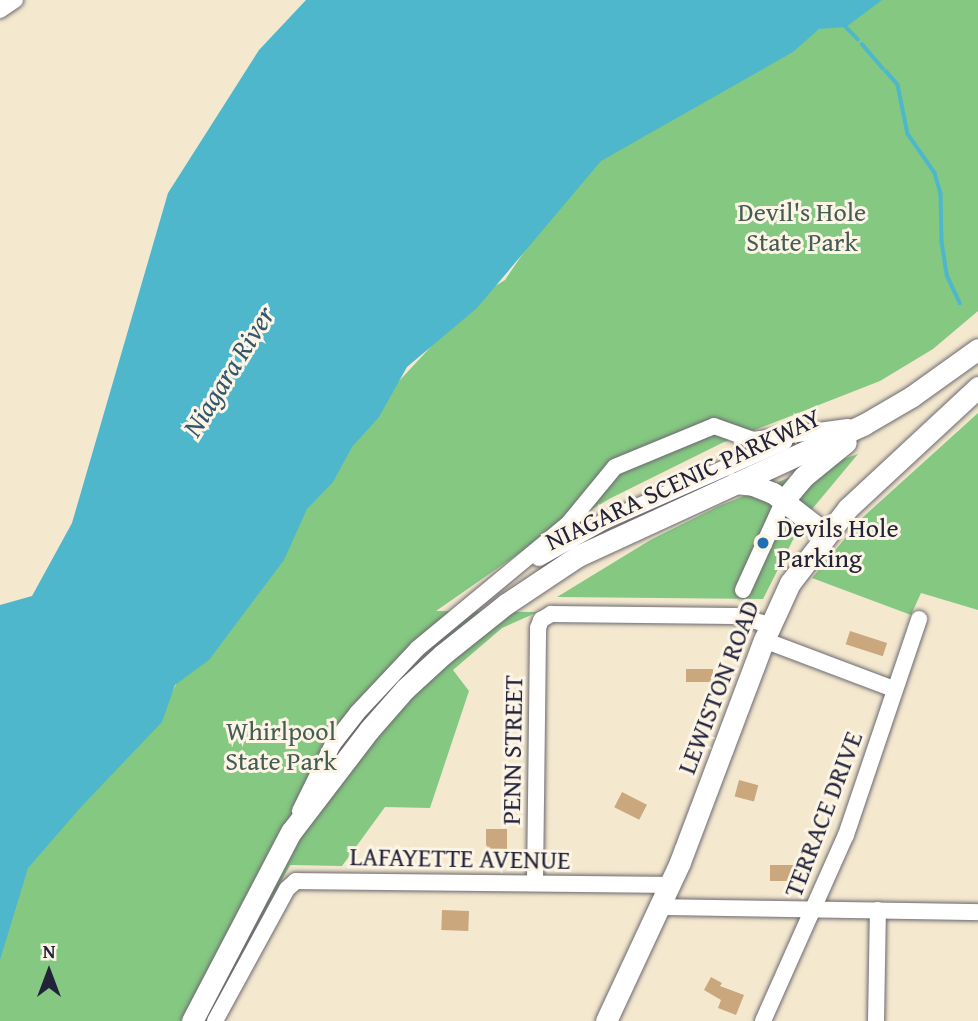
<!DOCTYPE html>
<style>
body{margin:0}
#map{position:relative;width:978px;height:1021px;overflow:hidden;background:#f4e9cf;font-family:"Gentium Book Plus",serif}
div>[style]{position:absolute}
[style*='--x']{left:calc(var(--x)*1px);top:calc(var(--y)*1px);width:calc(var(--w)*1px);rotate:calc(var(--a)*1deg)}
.green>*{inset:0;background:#85c882}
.water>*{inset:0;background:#4eb7cc}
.stream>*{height:3.5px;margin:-1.75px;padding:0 1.75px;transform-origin:1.75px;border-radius:1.75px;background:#4eb7cc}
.building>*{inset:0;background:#caa77c;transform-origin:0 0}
.roads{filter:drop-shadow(0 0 2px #6c686f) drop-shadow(0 0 2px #6c686f)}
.minor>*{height:16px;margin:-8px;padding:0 8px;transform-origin:8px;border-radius:8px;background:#fff}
.major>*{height:21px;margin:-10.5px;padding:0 10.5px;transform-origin:10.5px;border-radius:10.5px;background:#fff}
.dots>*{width:19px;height:19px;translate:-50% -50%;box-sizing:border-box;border:4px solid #fcf5e5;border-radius:50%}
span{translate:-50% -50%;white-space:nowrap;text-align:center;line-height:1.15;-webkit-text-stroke:6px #fcf5e5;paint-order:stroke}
.park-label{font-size:26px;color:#455c54}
.street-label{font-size:26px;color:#22223b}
.poi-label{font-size:26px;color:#22223b}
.left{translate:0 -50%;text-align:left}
.water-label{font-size:28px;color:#31566e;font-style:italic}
.north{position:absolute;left:14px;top:937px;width:70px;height:70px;-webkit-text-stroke:5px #fcf5e5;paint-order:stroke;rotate:0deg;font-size:19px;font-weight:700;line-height:28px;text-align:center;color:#22223b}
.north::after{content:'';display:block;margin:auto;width:24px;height:32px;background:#22223b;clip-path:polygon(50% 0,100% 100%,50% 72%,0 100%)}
</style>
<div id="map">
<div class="green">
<i style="clip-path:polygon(874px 0,978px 0,978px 311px,933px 349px,880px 381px,724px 442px,611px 498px,538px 540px,436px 611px,538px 612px,502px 628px,453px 670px,469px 691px,430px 808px,385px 807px,342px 866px,290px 865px,205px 1021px,0 1021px,0 952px,18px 878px,160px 715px,183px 671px,387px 394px,477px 297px,505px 280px,570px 184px,642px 122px)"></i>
<i style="clip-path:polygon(978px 413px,978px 610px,921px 593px,911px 615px,812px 578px,862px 518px)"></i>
<i style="clip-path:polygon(858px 454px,803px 520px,763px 599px,557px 597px,652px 539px,719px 506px,788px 478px)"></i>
</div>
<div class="water">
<i style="clip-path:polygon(306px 0,882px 0,846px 27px,819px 29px,793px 52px,601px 161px,477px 308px,407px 367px,379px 417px,352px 447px,333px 482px,307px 509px,284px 560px,209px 660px,175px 685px,162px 722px,81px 807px,28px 868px,0 960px,0 605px,32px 596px,72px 523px,168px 193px,259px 50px)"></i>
</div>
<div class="stream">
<i style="--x:846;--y:27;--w:17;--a:45"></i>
<i style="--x:862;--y:44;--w:32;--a:49"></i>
<i style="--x:886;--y:71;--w:18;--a:49"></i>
<i style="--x:898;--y:85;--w:50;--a:78.5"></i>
<i style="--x:908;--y:134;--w:47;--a:55.3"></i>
<i style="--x:935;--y:173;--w:22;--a:74"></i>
<i style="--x:941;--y:194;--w:48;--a:88.8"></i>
<i style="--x:942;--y:242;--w:33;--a:81"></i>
<i style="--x:947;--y:275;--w:31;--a:65"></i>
</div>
<div class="building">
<i style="left:850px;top:631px;width:39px;height:14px;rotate:18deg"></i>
<i style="left:686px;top:669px;width:27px;height:13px"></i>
<i style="left:739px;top:780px;width:20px;height:17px;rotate:15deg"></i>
<i style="left:622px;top:792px;width:28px;height:17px;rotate:27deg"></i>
<i style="left:486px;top:829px;width:21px;height:23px"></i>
<i style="left:770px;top:865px;width:25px;height:16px"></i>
<i style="left:442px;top:910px;width:27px;height:20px;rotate:2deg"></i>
<i style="clip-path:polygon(711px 977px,722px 983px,720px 986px,744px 995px,736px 1015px,718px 1008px,721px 1000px,704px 990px)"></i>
</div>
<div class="roads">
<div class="minor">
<i style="--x:0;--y:10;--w:18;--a:-34"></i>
<i style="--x:539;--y:558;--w:76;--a:-29.3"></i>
<i style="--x:605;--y:521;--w:196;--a:-23.8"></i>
<i style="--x:743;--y:590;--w:99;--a:-65.5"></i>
<i style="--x:764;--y:640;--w:139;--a:20.7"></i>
<i style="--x:300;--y:811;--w:75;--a:-63.8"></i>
<i style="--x:333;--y:744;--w:39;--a:-52"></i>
<i style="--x:357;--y:713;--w:89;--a:-46.8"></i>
<i style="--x:418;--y:648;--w:195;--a:-39.6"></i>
<i style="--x:568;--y:524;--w:74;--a:-50.5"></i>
<i style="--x:615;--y:467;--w:107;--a:-22.5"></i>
<i style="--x:714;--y:426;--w:41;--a:19.7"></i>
<i style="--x:753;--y:440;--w:96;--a:-7.8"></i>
<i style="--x:535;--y:882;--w:254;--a:-89.3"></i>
<i style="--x:538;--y:628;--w:9;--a:-69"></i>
<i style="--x:541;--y:620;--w:12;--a:-31"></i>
<i style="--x:551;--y:614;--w:184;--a:0.6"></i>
<i style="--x:735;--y:616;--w:36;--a:14"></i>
<i style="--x:659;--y:907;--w:319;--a:0.9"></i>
<i style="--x:215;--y:1021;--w:150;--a:-61.4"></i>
<i style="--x:287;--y:889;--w:12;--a:-42"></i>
<i style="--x:296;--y:881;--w:373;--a:0.6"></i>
<i style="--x:763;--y:1021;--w:204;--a:-66"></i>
<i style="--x:846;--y:835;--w:228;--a:-71.3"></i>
<i style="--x:876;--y:1021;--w:111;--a:-89"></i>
</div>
<div class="major">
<i style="--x:735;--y:483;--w:18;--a:6"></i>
<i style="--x:753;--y:485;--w:22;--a:22"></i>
<i style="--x:773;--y:493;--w:67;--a:37.7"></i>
<i style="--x:784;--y:500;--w:30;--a:-50"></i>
<i style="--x:803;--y:477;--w:55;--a:-39.1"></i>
<i style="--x:192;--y:1021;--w:213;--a:-62.4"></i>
<i style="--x:291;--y:832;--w:128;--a:-52.6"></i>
<i style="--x:369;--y:730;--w:55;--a:-48.7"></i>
<i style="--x:405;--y:689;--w:50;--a:-42.6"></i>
<i style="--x:442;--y:655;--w:82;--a:-38.6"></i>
<i style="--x:506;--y:604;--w:87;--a:-33.7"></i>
<i style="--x:578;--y:556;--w:314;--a:-24.7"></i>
<i style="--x:863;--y:425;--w:56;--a:-30.3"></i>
<i style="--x:911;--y:397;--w:82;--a:-35.6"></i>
<i style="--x:606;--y:1021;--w:175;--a:-65"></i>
<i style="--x:680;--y:862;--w:237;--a:-69.3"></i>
<i style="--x:764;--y:640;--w:63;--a:-65.5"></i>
<i style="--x:790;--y:583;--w:95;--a:-52.3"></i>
<i style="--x:848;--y:508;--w:178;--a:-42.9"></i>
</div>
</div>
<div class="dots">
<i style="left:763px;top:543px;background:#1f6fb2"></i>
</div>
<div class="park-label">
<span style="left:802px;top:227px">Devil's Hole<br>State Park</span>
<span style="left:281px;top:746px">Whirlpool<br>State Park</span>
</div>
<div class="street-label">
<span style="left:683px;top:479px;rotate:-25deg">NIAGARA SCENIC PARKWAY</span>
<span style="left:718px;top:687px;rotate:-69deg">LEWISTON ROAD</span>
<span style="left:512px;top:750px;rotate:-89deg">PENN STREET</span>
<span style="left:823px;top:814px;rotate:-69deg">TERRACE DRIVE</span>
<span style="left:460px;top:858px;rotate:1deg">LAFAYETTE AVENUE</span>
</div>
<div class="poi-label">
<span class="left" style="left:777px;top:543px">Devils Hole<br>Parking</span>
</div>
<div class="water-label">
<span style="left:228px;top:371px;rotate:-58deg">Niagara River</span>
</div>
<div class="north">N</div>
</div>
